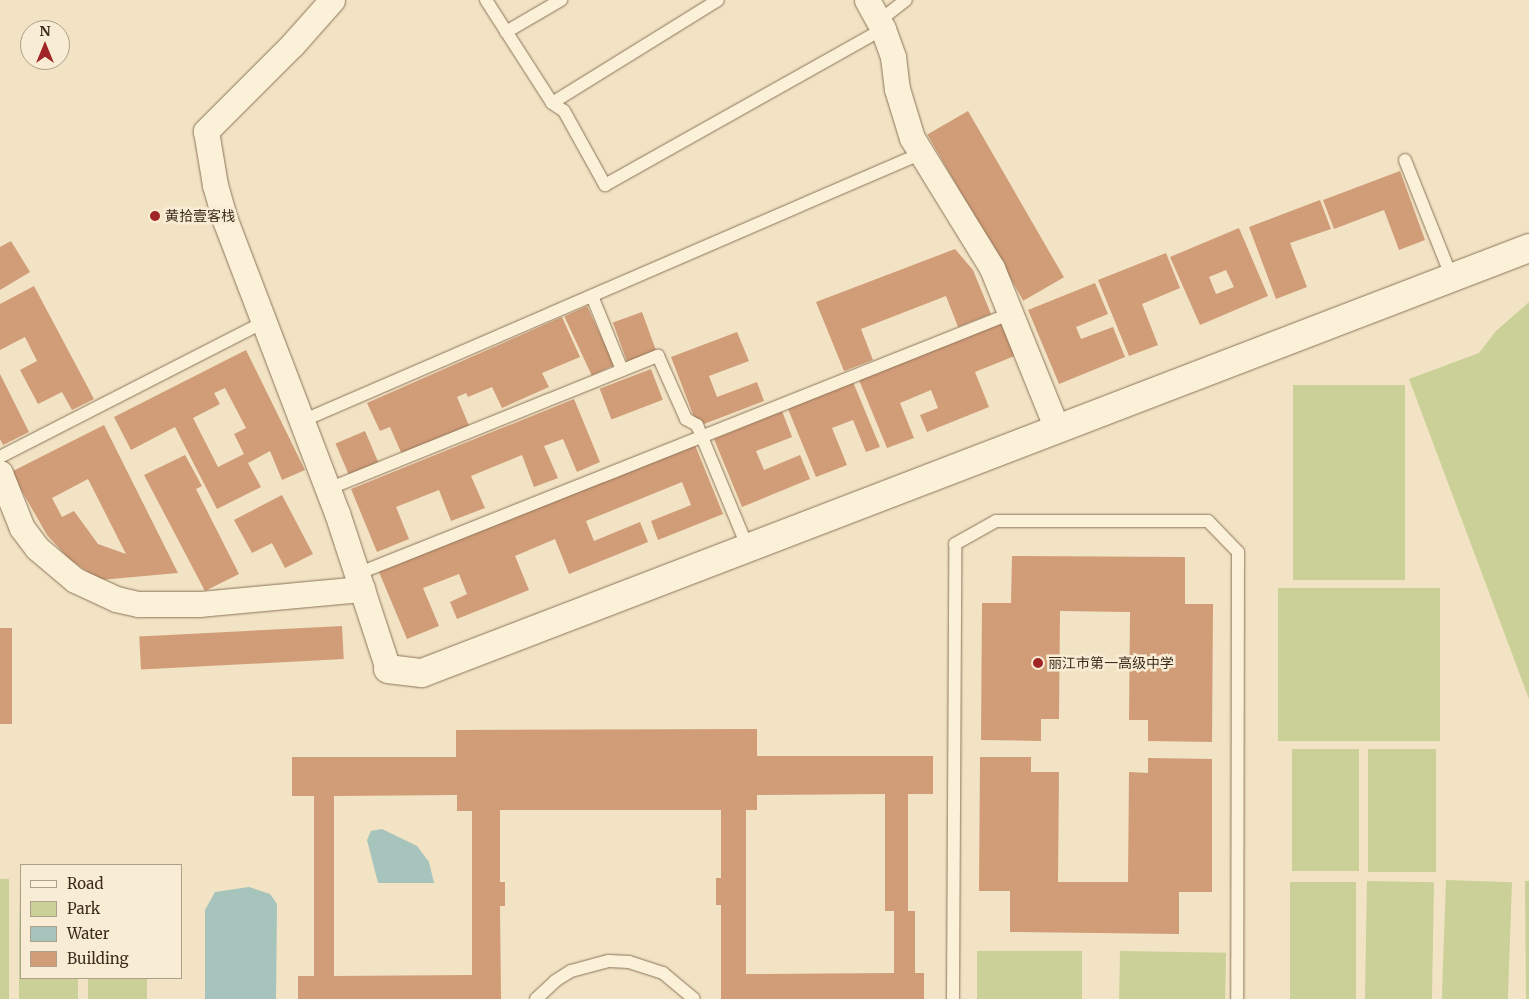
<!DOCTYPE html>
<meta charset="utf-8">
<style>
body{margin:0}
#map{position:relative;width:1529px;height:999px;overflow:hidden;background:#f1e3c4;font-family:Merriweather,"Noto Sans SC",serif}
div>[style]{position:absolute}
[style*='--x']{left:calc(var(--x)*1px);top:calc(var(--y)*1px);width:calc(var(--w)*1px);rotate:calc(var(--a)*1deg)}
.green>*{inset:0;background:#cad097;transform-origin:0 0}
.water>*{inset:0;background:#a6c4bb}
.building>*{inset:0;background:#d19c78;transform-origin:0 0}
.roads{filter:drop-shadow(0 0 1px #8d7459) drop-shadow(0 0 1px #8d7459)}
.lane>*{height:12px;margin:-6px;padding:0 6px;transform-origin:6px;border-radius:6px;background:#fbf0d8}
.street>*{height:25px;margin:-12.5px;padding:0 12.5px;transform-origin:12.5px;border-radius:12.5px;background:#fbf0d8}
.secondary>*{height:28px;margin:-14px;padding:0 14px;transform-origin:14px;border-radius:14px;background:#fbf0d8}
.dots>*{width:14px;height:14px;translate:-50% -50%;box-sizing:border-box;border:2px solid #f8edd4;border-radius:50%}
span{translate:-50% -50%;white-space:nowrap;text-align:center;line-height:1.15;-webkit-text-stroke:5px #f8edd4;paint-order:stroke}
.poi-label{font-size:14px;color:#3c2c1e}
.left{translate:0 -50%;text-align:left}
.legend{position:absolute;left:20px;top:864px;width:162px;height:115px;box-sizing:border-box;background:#f8edd4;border:1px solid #ada08b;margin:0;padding:6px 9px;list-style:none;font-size:15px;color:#3c2c1e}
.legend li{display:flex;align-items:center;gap:10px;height:25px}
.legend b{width:25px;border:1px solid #ada08b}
.north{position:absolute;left:20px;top:20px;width:50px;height:50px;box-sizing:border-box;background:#f8edd4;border:1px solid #ada08b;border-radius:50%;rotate:0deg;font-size:14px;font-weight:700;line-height:20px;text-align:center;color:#3c2c1e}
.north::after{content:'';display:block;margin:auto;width:18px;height:22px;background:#a02527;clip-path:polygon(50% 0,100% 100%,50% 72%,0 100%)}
</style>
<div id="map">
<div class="green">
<i style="clip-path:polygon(1529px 302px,1529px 699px,1409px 379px,1479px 353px,1496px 331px)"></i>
<i style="left:1293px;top:385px;width:112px;height:195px"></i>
<i style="left:1278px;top:588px;width:162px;height:153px"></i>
<i style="left:1359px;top:749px;width:122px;height:67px;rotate:90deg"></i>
<i style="left:1436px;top:749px;width:123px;height:68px;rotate:90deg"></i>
<i style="left:0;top:879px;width:9px;height:120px"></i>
<i style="clip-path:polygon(19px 879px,21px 978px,78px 978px,78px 999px,19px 999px)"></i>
<i style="left:1446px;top:880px;width:66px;height:119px;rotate:2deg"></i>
<i style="left:1367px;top:881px;width:67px;height:118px;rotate:1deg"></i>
<i style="clip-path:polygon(1525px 881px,1529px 881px,1529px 999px,1526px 999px)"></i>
<i style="left:1290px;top:882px;width:66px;height:117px"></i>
<i style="left:977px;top:951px;width:105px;height:48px"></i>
<i style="left:1120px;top:951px;width:106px;height:48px;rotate:1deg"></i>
<i style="left:88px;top:978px;width:59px;height:21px"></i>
</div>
<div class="water">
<i style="clip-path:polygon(382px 829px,417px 846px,429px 862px,434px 883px,378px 883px,367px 840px,371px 831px)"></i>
<i style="clip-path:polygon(249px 887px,270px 894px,277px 904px,276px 999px,205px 999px,205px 910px,215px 892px)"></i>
</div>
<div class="building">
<i style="left:968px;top:111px;width:192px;height:47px;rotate:60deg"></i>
<i style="clip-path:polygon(1400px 171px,1425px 240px,1399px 250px,1384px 210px,1334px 229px,1323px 200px)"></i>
<i style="clip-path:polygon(1320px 200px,1331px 229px,1290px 243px,1307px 287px,1276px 299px,1249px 227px)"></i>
<i style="clip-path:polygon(evenodd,1239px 228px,1268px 296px,1200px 325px,1170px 257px,1239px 228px,1226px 270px,1234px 287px,1216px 294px,1209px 277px,1226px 270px)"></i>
<i style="clip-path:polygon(11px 241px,30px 272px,0 290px,0 247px)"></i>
<i style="clip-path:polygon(955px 249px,973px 270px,991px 314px,958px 327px,946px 296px,861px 329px,873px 360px,844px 371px,816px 302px)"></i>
<i style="clip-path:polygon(1166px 253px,1180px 288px,1142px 304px,1158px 345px,1129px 356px,1098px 280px)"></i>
<i style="clip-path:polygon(1095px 283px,1108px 314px,1076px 327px,1081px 339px,1113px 327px,1125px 357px,1059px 384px,1028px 310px)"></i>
<i style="clip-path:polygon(34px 286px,94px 399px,72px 410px,62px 392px,38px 404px,20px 370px,37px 361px,25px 337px,0 350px,0 304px)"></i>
<i style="left:587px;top:306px;width:65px;height:25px;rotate:65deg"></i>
<i style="left:642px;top:312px;width:44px;height:31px;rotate:70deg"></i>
<i style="clip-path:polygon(562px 317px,580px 357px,542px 373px,549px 387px,502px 408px,492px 387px,468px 397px,466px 393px,457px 397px,470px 428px,403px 457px,390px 427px,380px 431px,367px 403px)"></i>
<i style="clip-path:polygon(1004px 322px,1017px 355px,975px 372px,989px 407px,927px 432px,920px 415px,938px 408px,931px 390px,900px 403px,914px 438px,887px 448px,859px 380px)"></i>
<i style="clip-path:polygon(737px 332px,749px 361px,709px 376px,717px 397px,757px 382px,764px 401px,704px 424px,694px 417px,671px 357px)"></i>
<i style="clip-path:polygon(evenodd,246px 350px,305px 470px,282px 480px,270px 451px,248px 463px,261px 487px,217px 509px,175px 427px,131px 450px,114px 417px,246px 350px,225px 388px,246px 428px,234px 434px,244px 454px,218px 467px,193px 418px,220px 404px,214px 393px,225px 388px)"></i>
<i style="left:651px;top:369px;width:33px;height:55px;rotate:69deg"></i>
<i style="clip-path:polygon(0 374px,29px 432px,3px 445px,0 439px)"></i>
<i style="clip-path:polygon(853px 382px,880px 447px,866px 452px,853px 420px,832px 428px,847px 465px,816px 477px,788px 409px)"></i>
<i style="clip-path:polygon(574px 399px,600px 462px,577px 472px,563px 439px,544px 446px,558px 478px,534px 487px,522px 455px,471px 476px,485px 508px,451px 521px,439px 490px,396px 507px,409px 539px,377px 552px,351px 489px)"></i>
<i style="clip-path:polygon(782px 411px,792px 437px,756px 451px,764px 470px,800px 455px,810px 479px,742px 507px,714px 439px)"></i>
<i style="clip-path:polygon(evenodd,104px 425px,178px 573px,100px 580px,69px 559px,47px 535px,11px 472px,104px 425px,88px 479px,126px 554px,98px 544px,74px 511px,62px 517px,52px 498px,88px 479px)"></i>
<i style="left:365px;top:431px;width:36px;height:32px;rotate:67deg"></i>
<i style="clip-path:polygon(695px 445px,723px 514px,658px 540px,651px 521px,691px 505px,682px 482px,586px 521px,594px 541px,640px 522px,648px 542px,569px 574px,555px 539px,515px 556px,529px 590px,457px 619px,450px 602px,467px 594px,459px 574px,423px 588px,439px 626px,407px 639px,379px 572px)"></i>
<i style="clip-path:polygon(185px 455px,202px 486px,196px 489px,239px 574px,205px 591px,144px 475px)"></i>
<i style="clip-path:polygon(282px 495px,313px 554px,285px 568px,272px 543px,252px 553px,234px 520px)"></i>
<i style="clip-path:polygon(1012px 556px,1185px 557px,1185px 604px,1213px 604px,1212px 742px,1148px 741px,1148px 720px,1129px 720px,1130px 612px,1060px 611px,1059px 719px,1041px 719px,1041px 741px,981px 740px,982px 603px,1011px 603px)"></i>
<i style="left:342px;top:626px;width:33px;height:203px;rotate:87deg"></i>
<i style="left:0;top:628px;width:12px;height:96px"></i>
<i style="clip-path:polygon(evenodd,757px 729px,757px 756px,933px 756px,933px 794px,908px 794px,908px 911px,915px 911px,915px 973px,924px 973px,924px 999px,721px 999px,721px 905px,716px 905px,716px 878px,721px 878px,721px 810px,500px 810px,500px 882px,505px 882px,505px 906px,500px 906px,501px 999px,298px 999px,298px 976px,314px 976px,314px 796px,292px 796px,292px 757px,456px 757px,456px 730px,757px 729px,885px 794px,885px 911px,894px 911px,894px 973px,746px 974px,746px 810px,757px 810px,757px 795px,885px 794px,757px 729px,457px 795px,457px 811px,472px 811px,472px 975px,334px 976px,334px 796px,457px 795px)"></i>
<i style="clip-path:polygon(980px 757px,1031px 757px,1031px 772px,1059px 772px,1058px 882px,1128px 882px,1129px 772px,1148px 773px,1148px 758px,1212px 759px,1212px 892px,1179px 892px,1179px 934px,1010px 932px,1010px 891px,979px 891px)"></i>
</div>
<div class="roads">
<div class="lane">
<i style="--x:486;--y:0;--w:122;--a:57.3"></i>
<i style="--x:552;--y:103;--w:14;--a:34"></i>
<i style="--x:564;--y:111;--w:85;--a:61"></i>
<i style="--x:605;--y:185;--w:319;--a:-29.3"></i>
<i style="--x:879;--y:21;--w:34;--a:-38"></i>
<i style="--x:506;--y:32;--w:64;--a:-30.2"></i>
<i style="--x:552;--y:103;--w:195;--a:-31.8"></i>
<i style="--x:1405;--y:160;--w:127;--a:68.3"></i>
<i style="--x:592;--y:296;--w:80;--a:67.9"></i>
<i style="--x:302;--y:421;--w:675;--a:-23.38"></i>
<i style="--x:0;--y:457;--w:297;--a:-27.1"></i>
<i style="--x:328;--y:489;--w:356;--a:-22"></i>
<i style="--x:658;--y:356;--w:69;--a:66"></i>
<i style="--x:686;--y:419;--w:13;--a:29"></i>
<i style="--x:697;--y:425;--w:133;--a:67.5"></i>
<i style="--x:357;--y:574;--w:705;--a:-21.73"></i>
<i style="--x:536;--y:999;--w:26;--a:-43"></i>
<i style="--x:555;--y:981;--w:19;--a:-32"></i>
<i style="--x:571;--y:971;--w:39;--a:-15"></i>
<i style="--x:609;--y:961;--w:20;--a:3"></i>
<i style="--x:629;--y:962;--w:36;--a:18"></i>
<i style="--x:663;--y:973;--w:40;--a:40"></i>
<i style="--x:953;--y:999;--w:455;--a:-89.7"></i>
<i style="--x:955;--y:544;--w:47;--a:-29.3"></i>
<i style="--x:996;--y:521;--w:212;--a:0"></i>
<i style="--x:1208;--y:521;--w:43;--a:45.9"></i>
<i style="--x:1238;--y:552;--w:447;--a:90.1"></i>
</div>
<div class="street">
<i style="--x:332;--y:0;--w:60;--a:131.6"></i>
<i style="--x:292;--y:45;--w:122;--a:135"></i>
<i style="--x:206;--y:131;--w:55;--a:80.5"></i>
<i style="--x:215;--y:185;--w:36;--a:74"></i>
<i style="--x:225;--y:220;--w:314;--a:69.1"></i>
<i style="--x:337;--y:513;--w:164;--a:71.9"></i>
<i style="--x:867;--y:0;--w:33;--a:61"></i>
<i style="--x:883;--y:29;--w:30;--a:70"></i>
<i style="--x:893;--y:57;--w:32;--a:83"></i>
<i style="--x:897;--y:89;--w:51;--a:73"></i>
<i style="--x:912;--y:138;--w:153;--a:58.4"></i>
<i style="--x:992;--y:268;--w:174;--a:68"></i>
<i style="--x:0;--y:473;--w:59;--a:68.2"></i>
<i style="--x:22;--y:528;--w:25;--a:53"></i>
<i style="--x:37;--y:548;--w:50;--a:40.1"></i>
<i style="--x:75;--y:580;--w:45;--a:24.9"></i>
<i style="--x:116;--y:599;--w:23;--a:13"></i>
<i style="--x:138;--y:604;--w:62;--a:0"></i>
<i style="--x:200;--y:604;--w:163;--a:-5.3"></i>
</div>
<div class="secondary">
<i style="--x:388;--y:669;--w:34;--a:7"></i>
<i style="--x:422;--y:673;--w:1186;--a:-21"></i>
</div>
</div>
<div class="dots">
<i style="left:155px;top:216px;background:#a02527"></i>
<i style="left:1038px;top:663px;background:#a02527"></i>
</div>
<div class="poi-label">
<span class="left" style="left:165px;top:216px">黄拾壹客栈</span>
<span class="left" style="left:1048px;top:663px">丽江市第一高级中学</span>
</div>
<ul class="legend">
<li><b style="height:6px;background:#fbf0d8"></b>Road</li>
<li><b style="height:14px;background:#cad097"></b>Park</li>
<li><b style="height:14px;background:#a6c4bb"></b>Water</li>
<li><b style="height:14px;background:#d19c78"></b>Building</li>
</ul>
<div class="north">N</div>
</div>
